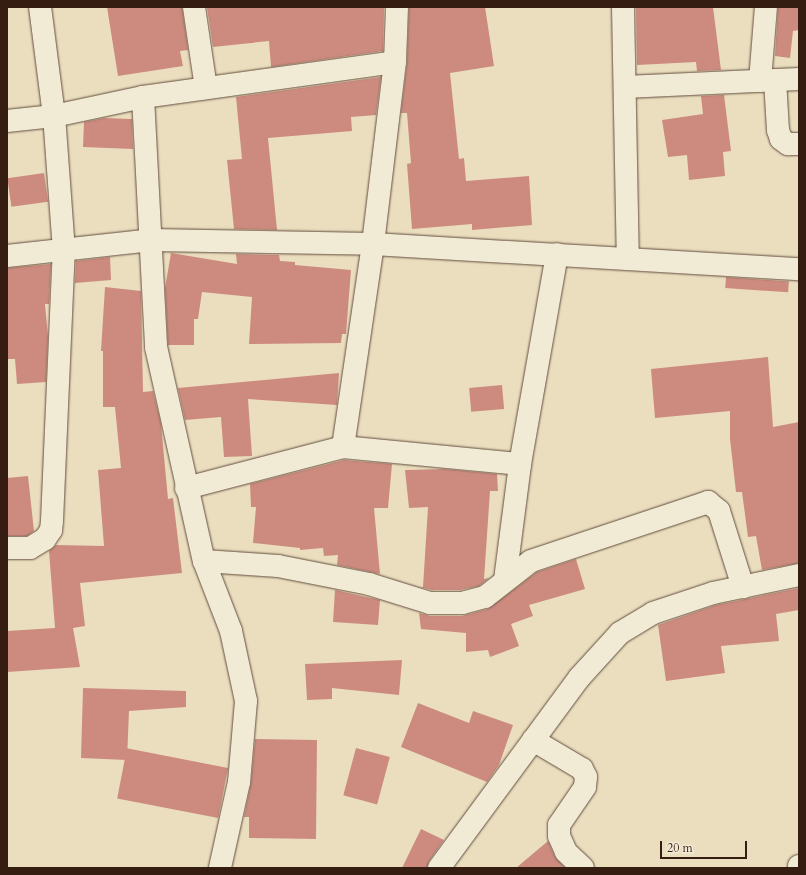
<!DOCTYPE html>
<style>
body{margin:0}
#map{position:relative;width:806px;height:875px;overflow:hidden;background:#eadebf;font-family:Cardo,serif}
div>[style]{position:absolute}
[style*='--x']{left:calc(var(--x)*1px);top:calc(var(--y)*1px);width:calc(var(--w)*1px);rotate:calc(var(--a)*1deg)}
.building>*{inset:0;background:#cd8b7f;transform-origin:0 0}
.roads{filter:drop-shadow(0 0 1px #634d3d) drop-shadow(0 0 1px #634d3d)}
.street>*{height:22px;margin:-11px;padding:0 11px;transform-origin:11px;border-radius:11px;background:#f1ead5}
span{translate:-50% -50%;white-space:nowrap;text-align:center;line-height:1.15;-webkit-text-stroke:3px #f1ead5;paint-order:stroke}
.frame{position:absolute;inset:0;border:8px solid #361d12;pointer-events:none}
.scale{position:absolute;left:660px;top:841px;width:87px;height:18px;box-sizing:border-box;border:2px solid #361d12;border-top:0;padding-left:5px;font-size:12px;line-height:14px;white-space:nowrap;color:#361d12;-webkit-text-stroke:3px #f1ead5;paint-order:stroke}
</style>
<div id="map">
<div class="building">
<i style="clip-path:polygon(107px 7px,182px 7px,188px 50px,180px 51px,183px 66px,118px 76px)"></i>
<i style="clip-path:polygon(207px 7px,384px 7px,383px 51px,271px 67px,269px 41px,213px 47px)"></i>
<i style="clip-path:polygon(409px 7px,485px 7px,494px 66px,450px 73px,459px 159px,464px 158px,466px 181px,529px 176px,532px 225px,472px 230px,472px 224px,412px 229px,407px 164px,411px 163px,407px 113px,401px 113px,407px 63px)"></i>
<i style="clip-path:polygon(636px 7px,713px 7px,721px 70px,697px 71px,696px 62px,637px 65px)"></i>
<i style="clip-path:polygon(778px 7px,799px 7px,799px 30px,793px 31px,790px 58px,775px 56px)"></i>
<i style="clip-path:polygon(381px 77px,376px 115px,351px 117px,352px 131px,268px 138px,277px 230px,234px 229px,227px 160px,242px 159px,236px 97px)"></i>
<i style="clip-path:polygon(724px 95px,731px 151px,723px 152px,725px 176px,689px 180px,687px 155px,668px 157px,662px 120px,703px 114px,701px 96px)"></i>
<i style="clip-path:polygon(104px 118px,132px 119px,133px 149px,83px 147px,84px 122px)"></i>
<i style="left:44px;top:173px;width:29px;height:37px;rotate:82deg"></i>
<i style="clip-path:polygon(171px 253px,237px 264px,236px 254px,279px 255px,280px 261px,295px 262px,295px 265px,351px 270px,346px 334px,342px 334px,341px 343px,249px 344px,252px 297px,202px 292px,198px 319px,194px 319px,194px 345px,168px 345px,165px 288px)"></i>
<i style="clip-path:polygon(110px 257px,111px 280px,75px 283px,76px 261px)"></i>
<i style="clip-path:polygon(51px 264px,49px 304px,45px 304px,48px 337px,46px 382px,17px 384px,15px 359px,7px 359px,7px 268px)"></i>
<i style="left:726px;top:277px;width:63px;height:11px;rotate:4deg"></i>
<i style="clip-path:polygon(105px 287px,141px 291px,143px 392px,153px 391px,161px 424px,168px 499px,173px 498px,182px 573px,80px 583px,85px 626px,73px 628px,80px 667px,7px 672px,7px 631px,55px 628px,49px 551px,56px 545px,104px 546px,98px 470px,121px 468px,115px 407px,103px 407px,103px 351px,101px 351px)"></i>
<i style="clip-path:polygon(768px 357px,773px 427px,799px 422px,799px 563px,762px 570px,756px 536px,748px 537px,742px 492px,736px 492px,730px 439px,730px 411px,655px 418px,651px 369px)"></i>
<i style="clip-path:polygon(339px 373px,337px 405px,248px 399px,252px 456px,224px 457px,221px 417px,185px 420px,178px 388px)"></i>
<i style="left:502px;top:385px;width:24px;height:33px;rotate:85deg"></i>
<i style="clip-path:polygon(344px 460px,392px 464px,388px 508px,374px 508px,380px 574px,337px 565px,338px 555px,324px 556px,323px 548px,300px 550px,300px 548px,253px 543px,256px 507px,251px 507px,250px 484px)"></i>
<i style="clip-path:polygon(444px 469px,497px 474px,498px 491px,490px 491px,484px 579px,489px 578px,479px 586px,460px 590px,432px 590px,420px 587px,423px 587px,428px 507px,409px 508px,405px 470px)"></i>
<i style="clip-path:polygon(28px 476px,34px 531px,27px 536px,7px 536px,7px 478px)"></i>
<i style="clip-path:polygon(576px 559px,585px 589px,529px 605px,533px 616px,511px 624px,519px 646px,490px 657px,488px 650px,466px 652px,466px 633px,421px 629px,419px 613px,430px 616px,462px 616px,488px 609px,537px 572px)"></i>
<i style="clip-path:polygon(799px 588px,799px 610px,776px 614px,779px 641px,721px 646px,725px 673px,666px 681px,658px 625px,716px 605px)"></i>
<i style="clip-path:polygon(335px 590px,380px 600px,378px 625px,333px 622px)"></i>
<i style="clip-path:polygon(402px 660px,399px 695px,332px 688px,332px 699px,307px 700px,305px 664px)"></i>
<i style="clip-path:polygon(83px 688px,186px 691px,186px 707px,129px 711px,127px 760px,81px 758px)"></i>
<i style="clip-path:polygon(418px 703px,469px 723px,473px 711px,513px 725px,499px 765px,487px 782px,401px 747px)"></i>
<i style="clip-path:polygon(255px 739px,317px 740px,316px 839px,249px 838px,249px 817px,244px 817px,251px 783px)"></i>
<i style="left:356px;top:748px;width:35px;height:49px;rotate:15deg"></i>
<i style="left:228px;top:768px;width:51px;height:103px;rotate:101deg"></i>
<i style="clip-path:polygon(421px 829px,444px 840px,429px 861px,427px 868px,402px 868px)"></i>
<i style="clip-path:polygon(548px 841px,555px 857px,565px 868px,516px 868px)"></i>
</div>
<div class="roads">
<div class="street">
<i style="--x:194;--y:7;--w:82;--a:81.6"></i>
<i style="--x:397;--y:7;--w:55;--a:92.1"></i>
<i style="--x:395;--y:62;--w:183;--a:96.9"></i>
<i style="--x:373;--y:244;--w:205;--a:98.4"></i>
<i style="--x:343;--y:447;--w:178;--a:5.5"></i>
<i style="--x:623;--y:7;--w:252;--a:88.9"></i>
<i style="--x:775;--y:80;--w:50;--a:86.6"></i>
<i style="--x:778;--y:130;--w:9;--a:72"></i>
<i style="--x:781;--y:139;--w:9;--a:36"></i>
<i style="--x:788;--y:144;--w:11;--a:0"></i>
<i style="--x:760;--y:81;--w:74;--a:-85.4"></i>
<i style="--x:625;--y:87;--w:174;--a:-2.6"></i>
<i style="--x:143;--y:97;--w:250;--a:87"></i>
<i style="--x:156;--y:347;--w:219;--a:77.4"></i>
<i style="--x:204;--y:561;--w:75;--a:68.9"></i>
<i style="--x:231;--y:631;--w:72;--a:77.9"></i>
<i style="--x:246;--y:701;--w:81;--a:94.9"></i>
<i style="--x:239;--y:782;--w:88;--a:102.5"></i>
<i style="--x:7;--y:121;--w:47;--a:-6.1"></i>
<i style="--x:54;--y:116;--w:91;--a:-12.1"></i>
<i style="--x:143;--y:97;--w:254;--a:-7.9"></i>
<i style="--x:7;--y:256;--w:145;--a:-6.3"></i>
<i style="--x:151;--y:240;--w:222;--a:1"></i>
<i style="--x:373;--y:244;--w:427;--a:3.4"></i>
<i style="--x:186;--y:488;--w:162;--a:-14.6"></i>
<i style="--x:7;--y:548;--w:23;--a:0"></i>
<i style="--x:30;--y:548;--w:17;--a:-31"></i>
<i style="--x:45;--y:539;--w:11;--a:-56"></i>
<i style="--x:51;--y:530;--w:9;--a:-84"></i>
<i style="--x:52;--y:521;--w:270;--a:-87.5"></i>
<i style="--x:64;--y:251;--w:135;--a:-94.2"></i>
<i style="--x:54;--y:116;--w:110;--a:-97.3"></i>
<i style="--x:204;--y:561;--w:74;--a:3.9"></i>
<i style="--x:278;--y:566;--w:93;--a:11.2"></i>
<i style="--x:369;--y:584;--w:64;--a:17.3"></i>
<i style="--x:430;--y:603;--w:32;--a:0"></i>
<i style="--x:462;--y:603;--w:24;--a:-15"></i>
<i style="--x:485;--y:597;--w:58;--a:-38"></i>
<i style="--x:531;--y:561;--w:187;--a:-18.4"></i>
<i style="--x:708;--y:502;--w:14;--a:39"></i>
<i style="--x:719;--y:511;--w:80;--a:72.5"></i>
<i style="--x:505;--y:580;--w:117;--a:-82.6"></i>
<i style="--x:520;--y:464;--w:213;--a:-80"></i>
<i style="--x:533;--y:740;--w:57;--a:30.6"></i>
<i style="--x:582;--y:769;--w:9;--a:63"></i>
<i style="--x:586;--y:777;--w:10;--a:96"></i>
<i style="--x:585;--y:787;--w:46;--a:124.4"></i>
<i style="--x:559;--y:825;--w:11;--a:90"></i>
<i style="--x:559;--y:836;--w:17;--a:66"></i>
<i style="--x:566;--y:852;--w:23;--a:43"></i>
<i style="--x:439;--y:868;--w:236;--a:-53.6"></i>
<i style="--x:579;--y:678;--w:61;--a:-47.7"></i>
<i style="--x:620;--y:633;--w:39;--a:-31"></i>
<i style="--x:653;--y:613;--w:63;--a:-18.4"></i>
<i style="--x:713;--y:593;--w:88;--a:-11.8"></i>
<i style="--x:799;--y:868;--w:2;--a:-90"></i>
</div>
</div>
<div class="frame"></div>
<div class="scale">20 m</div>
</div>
